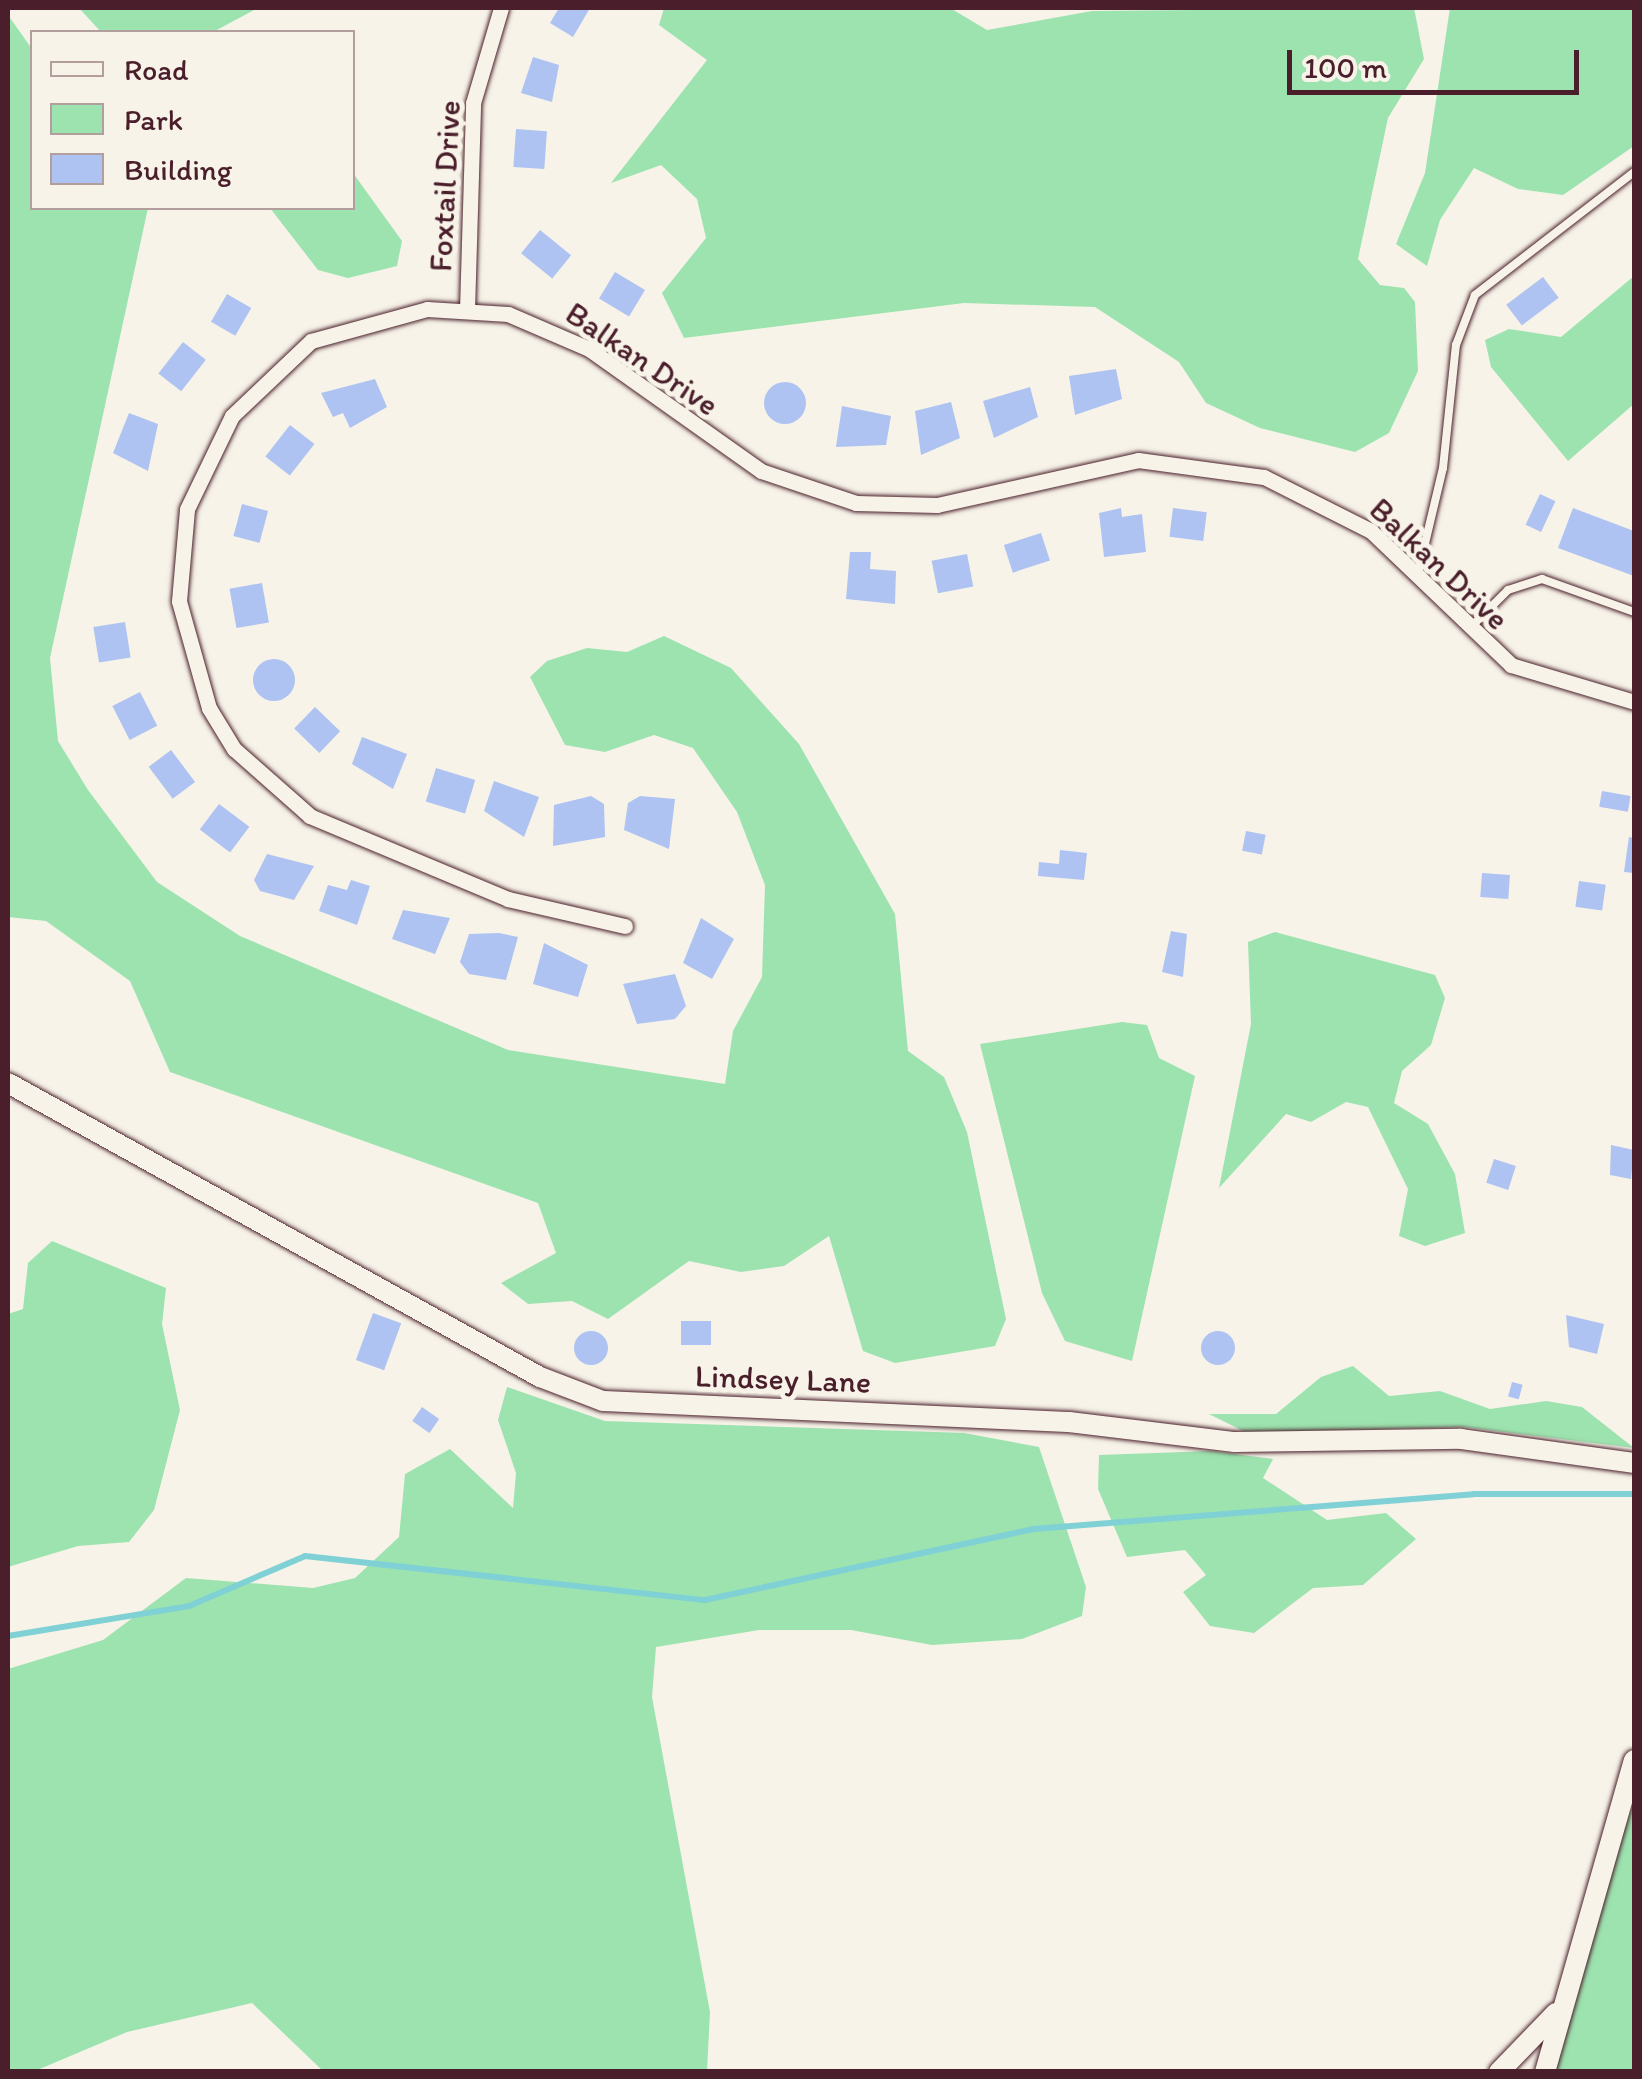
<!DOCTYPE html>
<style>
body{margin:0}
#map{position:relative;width:1642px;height:2079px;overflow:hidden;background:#f7f3e8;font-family:Itim,sans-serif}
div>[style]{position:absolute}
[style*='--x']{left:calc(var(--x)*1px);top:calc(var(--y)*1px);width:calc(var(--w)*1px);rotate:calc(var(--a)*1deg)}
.green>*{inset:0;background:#9de3af}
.stream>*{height:6px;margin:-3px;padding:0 3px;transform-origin:3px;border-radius:3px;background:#7fd1d5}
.building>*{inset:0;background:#aec3f2;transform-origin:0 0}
.round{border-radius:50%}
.roads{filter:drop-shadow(0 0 2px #4a1f2b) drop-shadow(0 0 2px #4a1f2b)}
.service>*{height:8px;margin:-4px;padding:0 4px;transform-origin:4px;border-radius:4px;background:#f7f3e8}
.minor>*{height:15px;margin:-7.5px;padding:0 7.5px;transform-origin:7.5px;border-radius:7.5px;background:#f7f3e8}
.tertiary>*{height:20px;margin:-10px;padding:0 10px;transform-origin:10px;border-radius:10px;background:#f7f3e8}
span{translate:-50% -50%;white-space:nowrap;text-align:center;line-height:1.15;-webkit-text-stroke:10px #f7f3e8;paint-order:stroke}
.street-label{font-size:32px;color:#4a1f2b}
.frame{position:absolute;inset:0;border:10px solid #4a1f2b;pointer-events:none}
.legend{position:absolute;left:30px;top:30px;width:325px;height:180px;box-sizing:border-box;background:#f7f3e8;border:2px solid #b29e9c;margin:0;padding:12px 18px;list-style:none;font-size:30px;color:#4a1f2b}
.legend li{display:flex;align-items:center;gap:20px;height:50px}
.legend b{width:50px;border:2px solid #b29e9c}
.scale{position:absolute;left:1287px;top:50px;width:292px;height:45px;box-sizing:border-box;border:5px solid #4a1f2b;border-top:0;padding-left:12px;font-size:30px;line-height:35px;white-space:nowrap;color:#4a1f2b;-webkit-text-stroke:8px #f7f3e8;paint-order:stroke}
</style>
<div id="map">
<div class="green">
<i style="clip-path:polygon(79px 8px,258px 8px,213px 32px,101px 32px)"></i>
<i style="clip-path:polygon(664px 8px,950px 8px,987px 30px,1092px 11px,1414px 8px,1424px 59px,1388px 118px,1358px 259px,1380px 285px,1404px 288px,1415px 302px,1418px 371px,1389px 433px,1355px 452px,1260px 428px,1206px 403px,1179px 362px,1095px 307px,964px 303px,684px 338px,662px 293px,706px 238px,697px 199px,661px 165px,611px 183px,707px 60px,659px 25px)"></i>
<i style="clip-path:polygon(1450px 8px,1634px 8px,1634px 146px,1563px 195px,1518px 189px,1474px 168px,1440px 220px,1427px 266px,1396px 244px,1425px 173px)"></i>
<i style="clip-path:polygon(8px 15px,32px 49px,32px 208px,148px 208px,50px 658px,58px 741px,88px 790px,157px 882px,240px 936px,508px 1050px,725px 1084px,733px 1031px,762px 977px,765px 885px,737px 812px,693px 748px,654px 735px,605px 752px,565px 745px,530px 677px,547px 661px,587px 648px,627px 652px,664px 636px,731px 668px,799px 744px,895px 914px,908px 1051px,944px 1077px,967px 1132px,1006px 1319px,995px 1346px,895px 1363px,863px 1351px,829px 1236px,784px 1266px,741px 1272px,689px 1261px,608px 1319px,572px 1301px,528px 1304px,501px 1283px,556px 1253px,538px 1203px,170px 1072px,130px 981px,46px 921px,8px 917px)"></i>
<i style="clip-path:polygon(353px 173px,402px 241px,397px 266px,348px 278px,318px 270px,270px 208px,352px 208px)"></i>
<i style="clip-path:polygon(1634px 276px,1634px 404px,1568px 461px,1491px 367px,1485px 340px,1509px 329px,1561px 337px)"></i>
<i style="clip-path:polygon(1275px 932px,1435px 975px,1445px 998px,1431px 1045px,1402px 1071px,1394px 1103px,1428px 1124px,1455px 1174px,1465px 1233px,1425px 1246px,1399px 1236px,1408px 1189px,1368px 1107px,1346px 1102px,1311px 1122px,1286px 1114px,1219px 1188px,1251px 1024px,1248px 942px)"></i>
<i style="clip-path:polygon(1122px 1022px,1147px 1025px,1159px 1058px,1195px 1076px,1132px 1361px,1065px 1341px,1042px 1293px,980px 1044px)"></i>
<i style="clip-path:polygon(52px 1241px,166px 1288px,162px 1324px,180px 1410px,154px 1510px,129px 1542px,78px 1546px,8px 1567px,8px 1314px,23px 1309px,28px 1263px)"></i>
<i style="clip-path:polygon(1353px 1366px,1389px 1396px,1440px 1391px,1490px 1409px,1546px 1401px,1582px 1407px,1634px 1448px,1463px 1427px,1245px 1432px,1209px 1414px,1276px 1414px,1321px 1377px)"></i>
<i style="clip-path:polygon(507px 1387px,605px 1421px,964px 1433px,1039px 1447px,1086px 1587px,1082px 1616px,1022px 1639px,932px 1645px,851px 1630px,759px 1630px,656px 1647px,652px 1697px,710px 2012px,707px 2071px,323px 2071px,252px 2003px,127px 2032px,35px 2071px,8px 2071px,8px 1669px,103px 1640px,186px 1578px,313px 1588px,355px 1578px,399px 1537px,405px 1474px,450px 1449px,513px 1508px,516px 1473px,498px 1420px)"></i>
<i style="clip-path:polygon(1210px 1451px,1273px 1459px,1263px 1478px,1327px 1520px,1386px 1513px,1416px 1539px,1363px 1585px,1313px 1588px,1254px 1633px,1210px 1626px,1183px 1592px,1206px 1575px,1185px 1550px,1127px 1557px,1098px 1489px,1099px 1455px)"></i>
<i style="clip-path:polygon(1634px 1800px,1634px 2071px,1554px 2072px,1565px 2016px)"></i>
</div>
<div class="stream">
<i style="--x:8;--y:1636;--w:183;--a:-9.4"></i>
<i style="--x:189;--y:1606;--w:126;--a:-23.3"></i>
<i style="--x:305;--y:1556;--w:402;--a:6.3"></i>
<i style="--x:705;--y:1600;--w:336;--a:-12.2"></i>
<i style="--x:1033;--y:1529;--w:442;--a:-4.5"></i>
<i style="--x:1474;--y:1494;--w:160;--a:0"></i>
</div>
<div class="building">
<i style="clip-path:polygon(559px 8px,590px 8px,573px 37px,550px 23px)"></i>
<i style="clip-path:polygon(533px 57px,559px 65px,552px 102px,521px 93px)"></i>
<i style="left:516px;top:129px;width:31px;height:38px;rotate:4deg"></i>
<i style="left:540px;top:230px;width:40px;height:30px;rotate:39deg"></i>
<i style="left:615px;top:272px;width:35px;height:31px;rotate:31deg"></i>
<i style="left:1543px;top:277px;width:26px;height:46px;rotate:53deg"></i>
<i style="left:227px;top:294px;width:28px;height:32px;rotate:30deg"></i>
<i style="left:183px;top:342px;width:29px;height:40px;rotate:38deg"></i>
<i style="clip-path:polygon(1116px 369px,1122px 399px,1075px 415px,1069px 376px)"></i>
<i style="clip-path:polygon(375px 379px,387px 407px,350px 428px,343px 413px,333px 417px,321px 393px)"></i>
<i class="round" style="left:764px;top:382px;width:42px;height:42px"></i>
<i style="clip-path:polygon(1030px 387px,1038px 417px,994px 438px,983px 401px)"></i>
<i style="clip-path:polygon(951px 402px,960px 438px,921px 455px,915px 411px)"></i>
<i style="clip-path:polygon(842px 406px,891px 416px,886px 445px,836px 447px)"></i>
<i style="clip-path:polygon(129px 413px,158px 424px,148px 471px,113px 453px)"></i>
<i style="left:290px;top:425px;width:31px;height:40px;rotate:38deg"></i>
<i style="left:1540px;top:494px;width:17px;height:34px;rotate:25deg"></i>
<i style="left:242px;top:504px;width:27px;height:33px;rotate:15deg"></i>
<i style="clip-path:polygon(1121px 508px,1122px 517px,1142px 514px,1146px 552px,1104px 557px,1099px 513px)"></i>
<i style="left:1173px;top:508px;width:34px;height:29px;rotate:7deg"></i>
<i style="clip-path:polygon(1573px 508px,1634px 531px,1634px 576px,1558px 548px)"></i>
<i style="left:1041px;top:533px;width:29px;height:39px;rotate:72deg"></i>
<i style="clip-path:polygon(850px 552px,871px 552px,870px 569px,896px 571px,895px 604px,846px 599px)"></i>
<i style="left:967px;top:554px;width:33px;height:36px;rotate:79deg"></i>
<i style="left:262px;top:583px;width:40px;height:33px;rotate:80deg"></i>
<i style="left:125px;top:622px;width:36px;height:32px;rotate:81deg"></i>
<i class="round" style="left:253px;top:659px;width:42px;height:42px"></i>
<i style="left:140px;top:692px;width:38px;height:31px;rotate:63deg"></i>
<i style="left:315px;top:707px;width:35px;height:30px;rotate:44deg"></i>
<i style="clip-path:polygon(362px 737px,407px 754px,393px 789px,352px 764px)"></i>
<i style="left:171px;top:750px;width:40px;height:28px;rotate:53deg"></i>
<i style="left:436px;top:768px;width:41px;height:35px;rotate:17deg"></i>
<i style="clip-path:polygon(494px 781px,539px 797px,524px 837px,484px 811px)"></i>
<i style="left:1602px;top:791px;width:29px;height:16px;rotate:10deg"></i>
<i style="clip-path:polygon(591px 796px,604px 804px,605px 837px,553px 846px,554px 805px)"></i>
<i style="clip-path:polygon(640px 796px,675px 799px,669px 849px,624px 830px,628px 803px)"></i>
<i style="left:219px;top:804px;width:38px;height:32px;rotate:37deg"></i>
<i style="left:1246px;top:831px;width:20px;height:20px;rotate:11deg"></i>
<i style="clip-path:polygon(1629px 837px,1634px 838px,1634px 873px,1624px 872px)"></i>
<i style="clip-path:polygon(1060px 850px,1087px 853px,1084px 880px,1038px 876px,1039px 862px,1059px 864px)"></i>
<i style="clip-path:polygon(267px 854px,314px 866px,294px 900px,260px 891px,254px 880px)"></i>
<i style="left:1482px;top:873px;width:28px;height:24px;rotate:4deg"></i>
<i style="clip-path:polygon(351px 880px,370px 886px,357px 925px,319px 911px,328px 885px,347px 890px)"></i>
<i style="left:1579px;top:881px;width:27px;height:26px;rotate:8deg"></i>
<i style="clip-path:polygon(403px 910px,450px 918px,435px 954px,392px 939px)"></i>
<i style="clip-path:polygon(701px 918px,734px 939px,712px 979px,683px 963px)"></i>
<i style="clip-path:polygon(1171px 931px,1187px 934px,1183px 977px,1162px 972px)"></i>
<i style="clip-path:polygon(499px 933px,518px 937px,506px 980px,469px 974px,460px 962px,469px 934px)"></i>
<i style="clip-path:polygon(544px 943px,588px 965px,578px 997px,533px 984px)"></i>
<i style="clip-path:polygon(675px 974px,686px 1006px,675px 1019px,637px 1024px,623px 984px)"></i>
<i style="clip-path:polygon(1611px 1145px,1634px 1150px,1631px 1179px,1610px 1175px)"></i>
<i style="left:1494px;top:1159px;width:23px;height:25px;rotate:18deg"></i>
<i style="left:373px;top:1313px;width:30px;height:50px;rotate:20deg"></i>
<i style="clip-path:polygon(1566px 1315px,1604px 1324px,1597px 1354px,1569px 1347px)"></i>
<i style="left:681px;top:1321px;width:30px;height:24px"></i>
<i class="round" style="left:1201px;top:1331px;width:34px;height:34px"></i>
<i class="round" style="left:574px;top:1331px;width:34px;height:34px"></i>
<i style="left:1512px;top:1382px;width:11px;height:15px;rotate:15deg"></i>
<i style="left:422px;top:1407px;width:21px;height:17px;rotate:35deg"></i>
</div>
<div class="roads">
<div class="service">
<i style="--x:1417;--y:577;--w:112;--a:-76.6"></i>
<i style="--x:1443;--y:468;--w:124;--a:-84"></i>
<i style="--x:1456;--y:345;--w:53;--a:-69.2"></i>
<i style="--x:1475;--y:295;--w:201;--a:-37.7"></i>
<i style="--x:1472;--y:626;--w:51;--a:-45"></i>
<i style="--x:1508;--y:590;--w:36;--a:-18"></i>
<i style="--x:1542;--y:579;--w:98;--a:19.7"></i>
</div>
<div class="minor">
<i style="--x:467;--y:310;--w:207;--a:-88.3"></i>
<i style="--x:473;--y:103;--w:99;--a:-73.6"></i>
<i style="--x:625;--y:926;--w:120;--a:-167"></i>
<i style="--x:508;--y:899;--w:215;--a:-157.3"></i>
<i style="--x:310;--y:816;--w:101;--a:-138.6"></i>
<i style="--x:234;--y:749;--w:48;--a:-121.4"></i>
<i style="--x:209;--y:708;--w:111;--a:-105.7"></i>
<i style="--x:179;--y:601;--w:92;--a:-85"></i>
<i style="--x:187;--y:509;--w:103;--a:-64.2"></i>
<i style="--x:232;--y:416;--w:109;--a:-43.5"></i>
<i style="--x:311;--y:341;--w:120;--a:-15.4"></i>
<i style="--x:427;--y:309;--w:81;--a:3.5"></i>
<i style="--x:508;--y:314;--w:88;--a:23.4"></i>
<i style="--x:589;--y:349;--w:211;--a:35.3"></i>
<i style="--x:761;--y:471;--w:100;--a:18.6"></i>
<i style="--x:856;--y:503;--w:81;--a:1.4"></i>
<i style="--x:937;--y:505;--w:206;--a:-12.6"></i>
<i style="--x:1138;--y:460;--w:127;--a:7.7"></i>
<i style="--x:1264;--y:477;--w:120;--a:26.8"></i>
<i style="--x:1371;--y:531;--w:194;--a:43.7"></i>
<i style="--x:1511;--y:665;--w:128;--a:16.7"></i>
</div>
<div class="tertiary">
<i style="--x:8;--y:1083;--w:608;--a:28.93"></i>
<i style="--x:540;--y:1377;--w:67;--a:20.9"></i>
<i style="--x:603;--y:1401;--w:466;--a:2.6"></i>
<i style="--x:1069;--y:1422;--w:167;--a:6.9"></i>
<i style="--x:1235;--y:1442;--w:226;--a:-0.8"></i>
<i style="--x:1461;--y:1439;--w:175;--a:7.9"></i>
<i style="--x:1499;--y:2072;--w:82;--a:-46"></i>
<i style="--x:1545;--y:2072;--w:324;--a:-74.1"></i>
</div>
</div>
<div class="street-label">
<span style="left:445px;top:186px;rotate:-87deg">Foxtail Drive</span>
<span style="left:642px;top:359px;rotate:34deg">Balkan Drive</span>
<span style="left:1439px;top:564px;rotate:43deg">Balkan Drive</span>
<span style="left:783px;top:1379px;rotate:2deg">Lindsey Lane</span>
</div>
<div class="frame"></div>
<ul class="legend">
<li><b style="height:12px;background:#f7f3e8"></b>Road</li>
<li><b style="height:28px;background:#9de3af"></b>Park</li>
<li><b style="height:28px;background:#aec3f2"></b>Building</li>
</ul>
<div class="scale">100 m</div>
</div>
